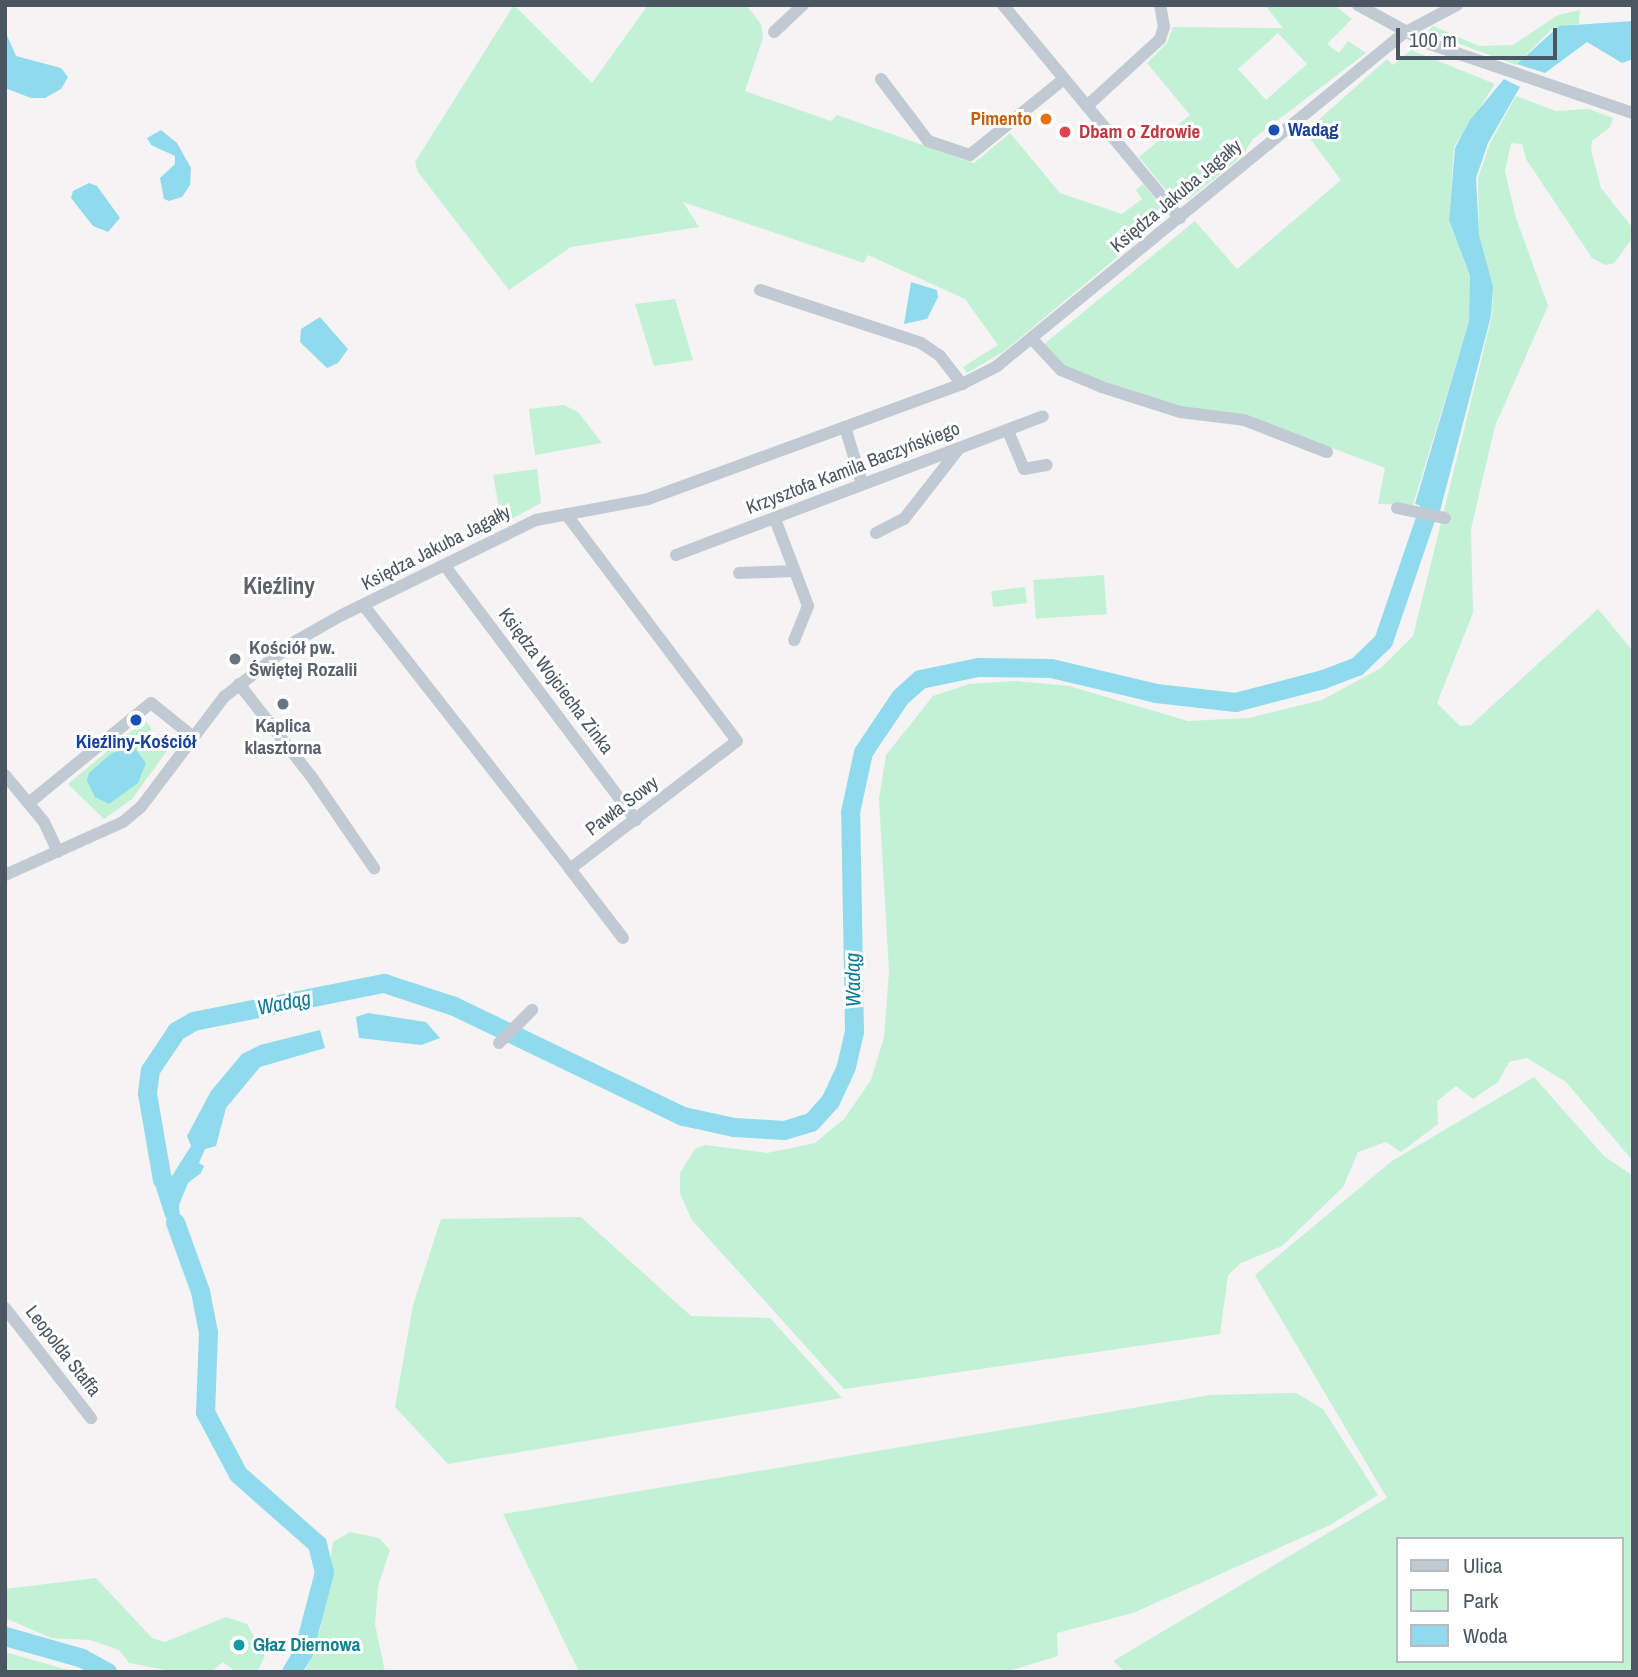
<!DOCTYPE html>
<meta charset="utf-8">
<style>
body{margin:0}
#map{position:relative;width:1638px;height:1677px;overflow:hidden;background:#f5f3f3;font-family:"Archivo Narrow",sans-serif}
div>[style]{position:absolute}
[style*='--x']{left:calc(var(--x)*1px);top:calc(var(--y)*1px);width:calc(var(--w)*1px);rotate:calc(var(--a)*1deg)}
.green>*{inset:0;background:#c3f1d5;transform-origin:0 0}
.water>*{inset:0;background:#90daee}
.river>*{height:19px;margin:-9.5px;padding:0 9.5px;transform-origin:9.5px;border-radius:9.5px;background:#90daee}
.minor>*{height:12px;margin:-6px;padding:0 6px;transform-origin:6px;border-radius:6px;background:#c1cad2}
.dots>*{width:19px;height:19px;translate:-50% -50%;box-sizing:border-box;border:4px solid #fff;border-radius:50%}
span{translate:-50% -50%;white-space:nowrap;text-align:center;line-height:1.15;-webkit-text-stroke:6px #fff;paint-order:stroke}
.food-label{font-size:19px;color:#c56008;font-weight:700}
.right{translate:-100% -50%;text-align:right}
.transit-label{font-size:19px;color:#164399;font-weight:700}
.left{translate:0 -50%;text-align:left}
.health-label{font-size:19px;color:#be3a42;font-weight:700}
.street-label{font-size:19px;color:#4a5661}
.worship-label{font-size:19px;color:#5b616d;font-weight:700}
.culture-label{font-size:19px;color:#0d838f;font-weight:700}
.water-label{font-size:21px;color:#0c7c9b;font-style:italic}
.quarter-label{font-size:23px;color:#5f6368;font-weight:700}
.frame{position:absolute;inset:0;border:7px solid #4a5661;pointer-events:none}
.legend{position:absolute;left:1396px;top:1537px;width:228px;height:126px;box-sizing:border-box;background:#fff;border:2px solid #b7bbc0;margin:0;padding:9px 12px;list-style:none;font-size:21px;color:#4a5661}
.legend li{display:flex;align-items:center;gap:14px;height:35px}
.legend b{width:35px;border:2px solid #b7bbc0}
.scale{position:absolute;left:1396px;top:28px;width:161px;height:32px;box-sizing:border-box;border:4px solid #4a5661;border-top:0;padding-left:9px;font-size:21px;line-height:24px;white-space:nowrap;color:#4a5661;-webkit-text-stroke:5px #fff;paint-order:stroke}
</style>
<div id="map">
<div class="green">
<i style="clip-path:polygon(514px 5px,592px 83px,648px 5px,746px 5px,761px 24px,763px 38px,745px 91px,831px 121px,837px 115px,974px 163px,1010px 133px,1060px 193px,1122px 214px,1142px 199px,1136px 190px,1143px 184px,1163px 208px,1162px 220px,1003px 352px,967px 373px,963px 367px,998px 345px,965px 299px,868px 255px,864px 263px,683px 202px,699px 227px,571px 247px,509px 290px,418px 172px,415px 162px)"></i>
<i style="clip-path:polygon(evenodd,1265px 5px,1334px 5px,1352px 19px,1327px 44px,1339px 53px,1348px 41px,1366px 53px,1253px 139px,1241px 157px,1189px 199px,1176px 202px,1139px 157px,1190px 115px,1147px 63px,1167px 43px,1173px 27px,1283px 28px,1265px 5px,1278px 33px,1307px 64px,1266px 100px,1238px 69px,1278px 33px)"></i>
<i style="clip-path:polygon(1580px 10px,1579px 24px,1553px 28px,1516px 65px,1428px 32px,1433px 26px,1479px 46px,1513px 45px,1558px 15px)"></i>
<i style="clip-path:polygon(1411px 50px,1495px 84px,1454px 147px,1449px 220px,1470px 277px,1469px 321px,1413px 505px,1378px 504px,1385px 468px,1246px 415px,1181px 407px,1095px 378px,1063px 366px,1043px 345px,1195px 221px,1237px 269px,1341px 180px,1305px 132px,1387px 59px,1393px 65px)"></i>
<i style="clip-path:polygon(1516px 96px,1556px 111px,1589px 109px,1613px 118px,1610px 127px,1592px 141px,1591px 150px,1601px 188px,1631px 226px,1631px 240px,1614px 263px,1605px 265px,1592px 258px,1526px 159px,1522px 144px,1511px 143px,1505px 171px,1516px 218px,1548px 306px,1495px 426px,1471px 529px,1473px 613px,1437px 703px,1460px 726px,1471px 725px,1598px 609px,1633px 651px,1633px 1161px,1566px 1082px,1527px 1058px,1509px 1062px,1498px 1082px,1473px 1099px,1456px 1086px,1437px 1101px,1438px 1124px,1401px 1152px,1386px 1142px,1358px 1152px,1343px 1187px,1282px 1246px,1241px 1263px,1228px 1275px,1220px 1334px,844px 1389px,692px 1220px,680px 1194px,680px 1173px,695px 1149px,705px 1145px,767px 1153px,815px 1143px,844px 1119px,871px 1080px,884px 1037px,889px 971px,879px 799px,886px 755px,933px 696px,969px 684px,1015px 681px,1069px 686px,1188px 721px,1249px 718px,1322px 700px,1381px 668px,1413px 636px,1492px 316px,1493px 286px,1479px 235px,1478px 178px,1490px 143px)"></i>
<i style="clip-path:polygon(675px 299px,693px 360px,654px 366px,635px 304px)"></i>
<i style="clip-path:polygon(564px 405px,578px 412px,602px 443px,535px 455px,529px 409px)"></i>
<i style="clip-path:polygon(537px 469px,541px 503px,502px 524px,493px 475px)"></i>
<i style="left:1104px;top:575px;width:39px;height:71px;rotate:86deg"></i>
<i style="left:1025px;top:587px;width:16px;height:34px;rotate:83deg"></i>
<i style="clip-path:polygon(145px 720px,152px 729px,144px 736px,160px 752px,178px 736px,132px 799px,104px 819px,68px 784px)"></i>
<i style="clip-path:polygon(evenodd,1534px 1077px,1604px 1156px,1633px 1176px,1633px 1672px,1125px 1672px,1113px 1661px,1387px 1498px,1255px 1275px,1392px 1161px,1534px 1077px,1398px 1539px,1622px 1539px,1622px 1661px,1398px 1661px,1398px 1539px)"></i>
<i style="clip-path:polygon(581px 1217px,691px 1316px,770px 1318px,842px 1398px,448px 1464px,395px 1407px,413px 1305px,441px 1219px)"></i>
<i style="clip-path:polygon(1296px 1393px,1323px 1409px,1378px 1495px,1330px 1525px,1133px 1613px,1057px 1633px,1058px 1656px,1005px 1672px,579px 1672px,503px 1514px,1210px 1395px)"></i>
<i style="clip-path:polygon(350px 1532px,379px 1538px,390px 1550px,378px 1586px,375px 1624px,385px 1672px,305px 1672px,320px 1630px,333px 1542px)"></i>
<i style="clip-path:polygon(96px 1578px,152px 1638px,165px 1642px,226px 1617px,247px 1624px,265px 1656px,257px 1672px,236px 1672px,223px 1662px,211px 1672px,176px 1672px,129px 1663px,119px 1650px,90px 1640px,51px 1638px,5px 1618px,5px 1589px)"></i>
<i style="clip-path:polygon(5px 1652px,61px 1668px,77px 1672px,5px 1672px)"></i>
</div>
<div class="water">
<i style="clip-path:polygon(1633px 21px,1633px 59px,1622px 63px,1587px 42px,1545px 73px,1517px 64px,1559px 26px)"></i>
<i style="clip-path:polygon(5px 31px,16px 56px,61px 68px,68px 77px,61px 89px,45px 98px,31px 98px,5px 88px)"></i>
<i style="clip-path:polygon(1504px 79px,1520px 87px,1488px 143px,1476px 178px,1479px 235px,1493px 286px,1491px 316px,1440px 511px,1415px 504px,1469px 321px,1470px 276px,1449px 220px,1455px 148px,1470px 120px)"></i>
<i style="clip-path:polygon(161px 130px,177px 143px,191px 168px,190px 185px,182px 197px,169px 201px,164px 199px,160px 178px,175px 164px,175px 156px,151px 145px,147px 138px)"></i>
<i style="clip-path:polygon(89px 183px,97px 186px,120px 218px,108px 232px,93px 226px,71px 198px,73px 191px)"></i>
<i style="clip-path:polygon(911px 282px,937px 290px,938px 297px,927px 319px,904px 324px)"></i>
<i style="clip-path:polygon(320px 317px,348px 349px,338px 363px,327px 368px,300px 342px,301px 329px)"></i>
<i style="clip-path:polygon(134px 747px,146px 763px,138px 783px,109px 804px,95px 797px,87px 781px,89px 773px,112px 753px)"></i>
<i style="clip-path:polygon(368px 1013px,426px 1022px,440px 1038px,421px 1045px,359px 1038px,356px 1017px)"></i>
<i style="clip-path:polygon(320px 1030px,325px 1048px,260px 1067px,226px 1108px,216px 1146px,205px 1149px,199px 1163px,204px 1166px,201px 1173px,188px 1183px,179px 1205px,182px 1244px,165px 1216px,153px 1178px,154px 1157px,172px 1176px,191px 1146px,187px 1136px,211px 1091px,242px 1054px,260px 1045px)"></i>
</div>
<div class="river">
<i style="--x:162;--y:1180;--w:88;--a:-99.8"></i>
<i style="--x:147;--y:1093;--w:23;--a:-83"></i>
<i style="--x:150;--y:1070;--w:47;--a:-56.3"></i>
<i style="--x:176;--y:1031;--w:20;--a:-30"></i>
<i style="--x:193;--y:1021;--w:195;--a:-11.3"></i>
<i style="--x:384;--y:983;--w:74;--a:18.2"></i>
<i style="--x:454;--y:1006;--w:254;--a:25.7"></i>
<i style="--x:683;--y:1116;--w:52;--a:12.2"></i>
<i style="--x:734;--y:1127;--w:50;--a:3.4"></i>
<i style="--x:784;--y:1130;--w:28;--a:-17"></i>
<i style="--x:811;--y:1122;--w:28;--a:-48"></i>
<i style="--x:830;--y:1101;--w:38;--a:-65"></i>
<i style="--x:846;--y:1066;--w:36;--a:-77"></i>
<i style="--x:854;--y:1031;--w:219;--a:-91"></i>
<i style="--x:850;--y:812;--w:61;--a:-77.8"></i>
<i style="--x:863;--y:752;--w:66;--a:-56.1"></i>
<i style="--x:900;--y:697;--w:27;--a:-42"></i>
<i style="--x:920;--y:679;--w:59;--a:-11.7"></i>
<i style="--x:978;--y:667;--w:73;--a:0.8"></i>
<i style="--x:1051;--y:668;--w:108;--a:13.4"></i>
<i style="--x:1156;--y:693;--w:80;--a:6.5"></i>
<i style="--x:1235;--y:702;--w:91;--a:-14.6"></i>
<i style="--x:1323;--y:679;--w:36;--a:-21"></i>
<i style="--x:1357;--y:666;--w:36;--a:-44"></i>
<i style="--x:1383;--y:641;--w:154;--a:-71.1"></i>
<i style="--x:175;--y:1222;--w:73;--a:70.1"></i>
<i style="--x:200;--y:1291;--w:42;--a:79"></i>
<i style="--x:208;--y:1332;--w:80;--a:92.1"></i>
<i style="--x:205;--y:1412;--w:70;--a:62"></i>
<i style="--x:238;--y:1474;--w:106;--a:41.5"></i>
<i style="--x:317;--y:1544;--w:29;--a:76"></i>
<i style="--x:324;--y:1572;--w:83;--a:104.7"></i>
<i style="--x:303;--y:1652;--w:23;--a:121"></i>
<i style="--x:5;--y:1636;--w:80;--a:15.9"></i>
<i style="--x:82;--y:1658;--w:29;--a:29"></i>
</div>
<div class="minor">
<i style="--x:1003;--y:5;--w:277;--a:50.3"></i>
<i style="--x:1358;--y:5;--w:79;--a:28.8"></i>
<i style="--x:1427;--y:43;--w:218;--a:18.8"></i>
<i style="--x:774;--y:32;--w:40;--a:-43"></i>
<i style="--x:881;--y:79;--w:78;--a:52.8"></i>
<i style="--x:928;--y:141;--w:44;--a:18.4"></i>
<i style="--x:970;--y:155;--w:121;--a:-39"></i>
<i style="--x:1087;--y:106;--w:99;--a:-42.5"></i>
<i style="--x:1160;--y:39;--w:13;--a:-72"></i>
<i style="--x:1164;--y:27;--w:22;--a:-100"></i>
<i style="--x:760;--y:290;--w:169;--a:18.2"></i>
<i style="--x:921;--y:343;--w:23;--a:34"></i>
<i style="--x:940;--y:356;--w:36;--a:52"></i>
<i style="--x:1033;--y:340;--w:41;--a:47"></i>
<i style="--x:1061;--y:370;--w:44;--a:22.5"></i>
<i style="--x:1102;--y:387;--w:82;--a:17.8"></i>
<i style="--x:1180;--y:412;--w:64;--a:7.1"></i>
<i style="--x:1244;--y:420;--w:89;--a:21.1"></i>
<i style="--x:845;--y:427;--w:59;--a:73.1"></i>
<i style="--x:1008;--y:431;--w:41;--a:67.2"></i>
<i style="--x:1024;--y:469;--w:23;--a:-10"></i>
<i style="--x:1397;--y:508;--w:49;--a:11.8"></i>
<i style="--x:775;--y:519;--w:93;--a:69.2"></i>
<i style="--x:808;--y:606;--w:37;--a:112"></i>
<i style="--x:876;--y:533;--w:31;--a:-27"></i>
<i style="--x:904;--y:519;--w:88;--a:-52"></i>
<i style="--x:676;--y:555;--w:392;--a:-20.7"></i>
<i style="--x:445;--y:566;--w:318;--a:53.1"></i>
<i style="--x:739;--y:573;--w:55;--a:-2.1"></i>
<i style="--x:364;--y:606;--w:334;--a:51.9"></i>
<i style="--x:570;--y:869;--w:210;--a:-37.5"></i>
<i style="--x:737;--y:741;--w:284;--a:-127"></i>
<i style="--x:239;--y:684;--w:117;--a:52"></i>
<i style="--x:311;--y:776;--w:112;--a:55.6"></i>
<i style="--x:5;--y:775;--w:61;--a:50.3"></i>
<i style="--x:44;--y:822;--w:33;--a:65"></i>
<i style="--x:30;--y:802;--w:156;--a:-39.3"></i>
<i style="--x:151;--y:703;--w:51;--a:38.7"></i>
<i style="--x:570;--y:869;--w:87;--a:52.5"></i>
<i style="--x:5;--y:875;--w:129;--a:-24.2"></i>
<i style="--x:123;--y:822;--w:23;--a:-40"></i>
<i style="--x:141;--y:807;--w:138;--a:-53"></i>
<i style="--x:224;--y:697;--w:91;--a:-37.9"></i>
<i style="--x:296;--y:641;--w:53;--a:-29.5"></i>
<i style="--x:342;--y:615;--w:216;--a:-26.1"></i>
<i style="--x:536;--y:520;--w:114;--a:-10.6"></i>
<i style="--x:648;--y:499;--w:334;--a:-20.1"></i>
<i style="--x:962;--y:384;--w:39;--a:-27"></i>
<i style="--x:997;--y:366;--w:526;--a:-39.29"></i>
<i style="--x:1404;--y:33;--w:60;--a:-27.8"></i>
<i style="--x:499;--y:1043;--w:47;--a:-45"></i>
<i style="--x:5;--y:1308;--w:140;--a:52"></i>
</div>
<div class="dots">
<i style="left:1046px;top:119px;background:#e8710a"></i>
<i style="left:1274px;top:130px;background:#1a4fb4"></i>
<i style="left:1065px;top:132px;background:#e0444e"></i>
<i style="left:235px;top:659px;background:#6b7280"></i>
<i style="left:283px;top:704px;background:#6b7280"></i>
<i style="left:136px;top:720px;background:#1a4fb4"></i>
<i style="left:239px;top:1645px;background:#0f9aa8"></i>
</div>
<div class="food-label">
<span class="right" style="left:1032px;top:119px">Pimento</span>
</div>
<div class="transit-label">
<span class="left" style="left:1288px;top:130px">Wadąg</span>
<span style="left:136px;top:742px">Kieźliny-Kościół</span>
</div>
<div class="health-label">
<span class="left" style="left:1079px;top:132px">Dbam o Zdrowie</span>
</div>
<div class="street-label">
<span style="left:1176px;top:196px;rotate:-40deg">Księdza Jakuba Jagałły</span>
<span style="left:853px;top:468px;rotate:-21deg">Krzysztofa Kamila Baczyńskiego</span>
<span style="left:436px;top:548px;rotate:-27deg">Księdza Jakuba Jagałły</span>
<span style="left:556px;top:681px;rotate:53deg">Księdza Wojciecha Zinka</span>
<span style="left:622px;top:806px;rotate:-37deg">Pawła Sowy</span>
<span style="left:63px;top:1351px;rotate:52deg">Leopolda Staffa</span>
</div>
<div class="worship-label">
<span class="left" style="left:249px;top:659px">Kościół pw.<br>Świętej Rozalii</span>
<span style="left:283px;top:737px">Kaplica<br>klasztorna</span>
</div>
<div class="culture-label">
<span class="left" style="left:253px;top:1645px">Głaz Diernowa</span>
</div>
<div class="water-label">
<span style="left:853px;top:980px;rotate:-91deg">Wadąg</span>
<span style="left:284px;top:1003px;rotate:-11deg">Wadąg</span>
</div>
<div class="quarter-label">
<span style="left:279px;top:586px">Kieźliny</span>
</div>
<div class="frame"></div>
<ul class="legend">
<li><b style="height:9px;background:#c1cad2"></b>Ulica</li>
<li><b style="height:19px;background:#c3f1d5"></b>Park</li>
<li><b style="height:19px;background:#90daee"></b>Woda</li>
</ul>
<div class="scale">100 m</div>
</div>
